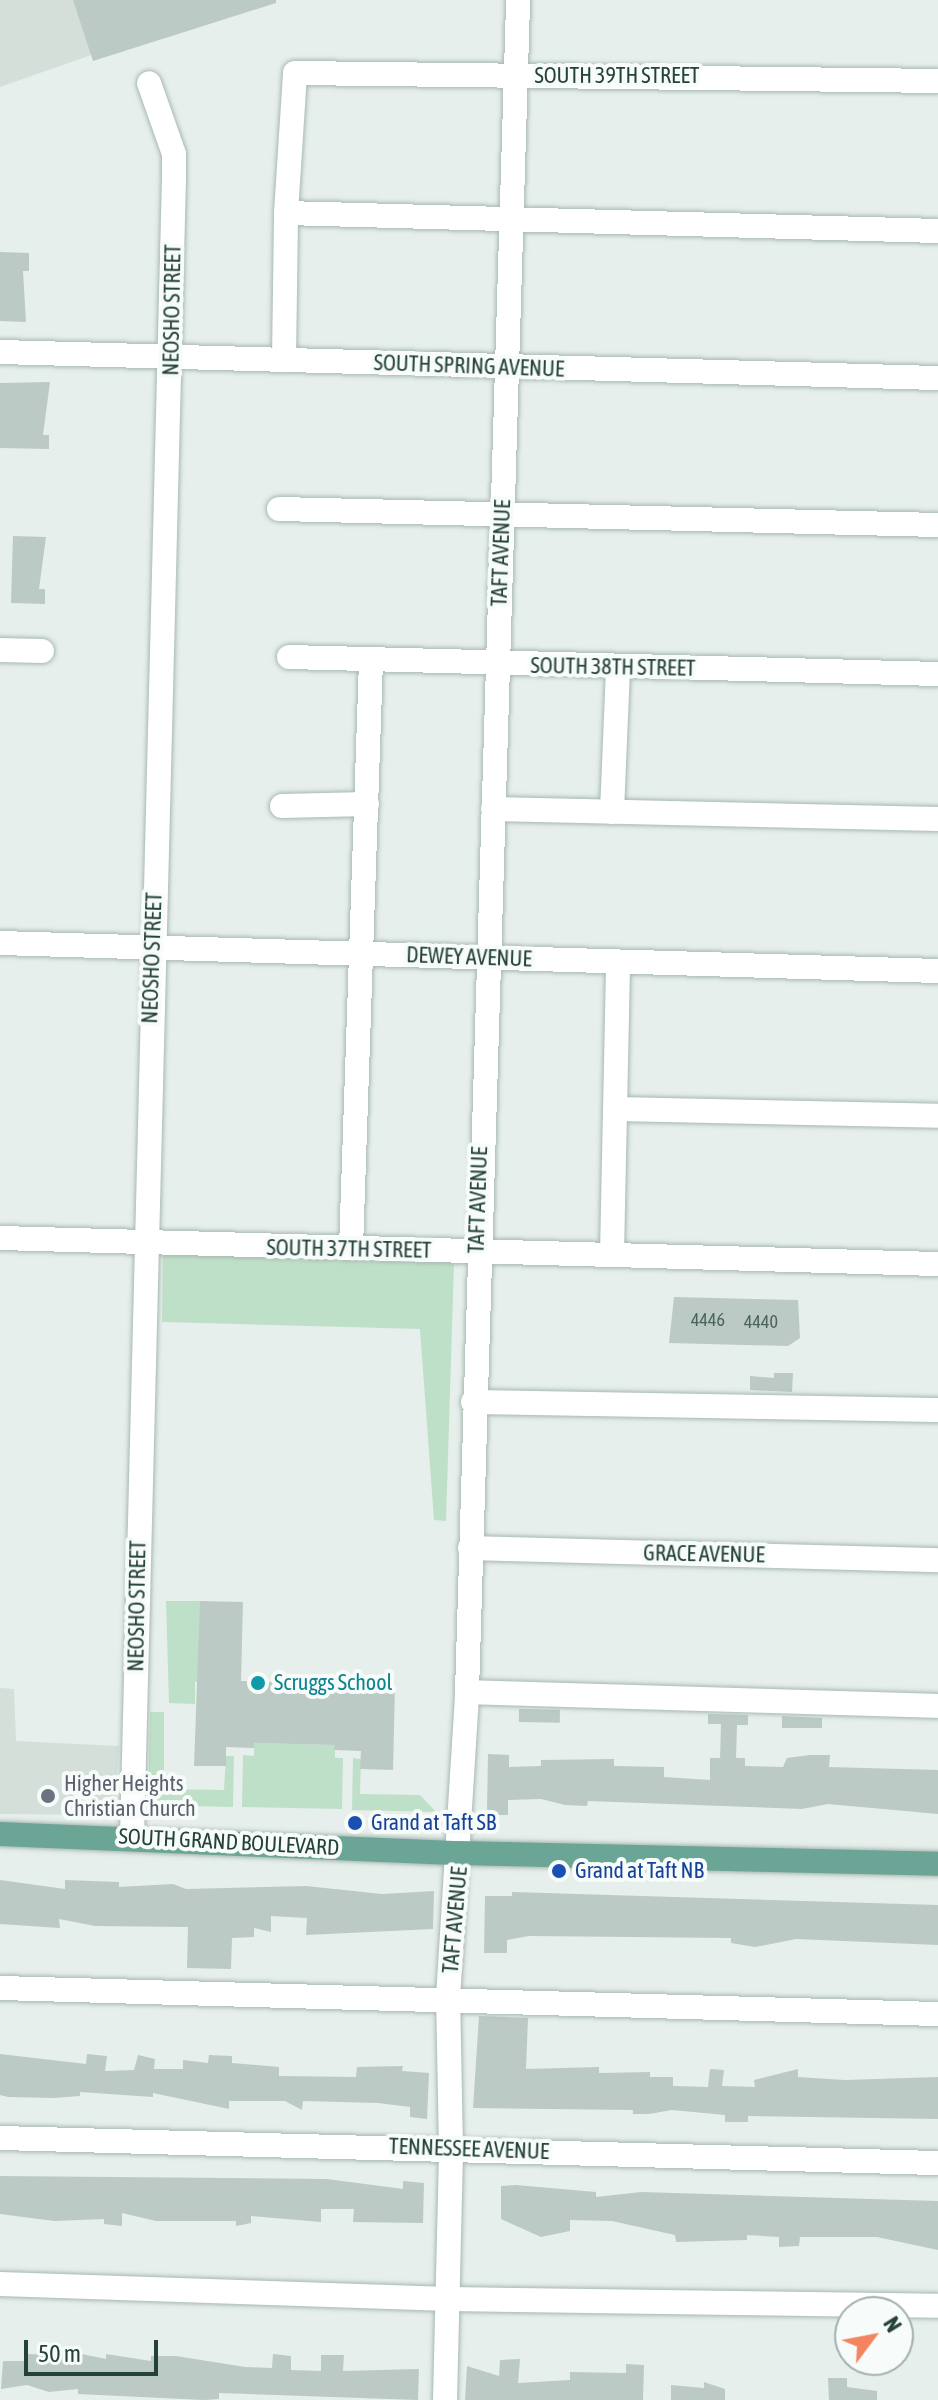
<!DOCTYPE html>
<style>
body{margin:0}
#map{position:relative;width:938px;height:2400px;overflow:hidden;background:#e6efeb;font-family:"Asap Condensed",sans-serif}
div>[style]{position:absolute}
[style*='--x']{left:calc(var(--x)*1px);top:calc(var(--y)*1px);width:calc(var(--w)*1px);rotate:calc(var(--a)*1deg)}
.built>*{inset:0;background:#d4dfda}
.green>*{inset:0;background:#bfe0c8}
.building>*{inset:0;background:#bbcac4;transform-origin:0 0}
.roads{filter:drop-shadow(0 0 2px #a8b8b2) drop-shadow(0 0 2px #a8b8b2)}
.minor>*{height:24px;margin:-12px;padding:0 12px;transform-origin:12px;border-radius:12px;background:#fff}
.major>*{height:24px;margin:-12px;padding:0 12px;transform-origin:12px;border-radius:12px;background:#6aa596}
.dots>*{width:22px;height:22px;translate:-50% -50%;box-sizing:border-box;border:4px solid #f7fbf9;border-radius:50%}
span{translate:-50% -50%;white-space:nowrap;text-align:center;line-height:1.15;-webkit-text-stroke:8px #f7fbf9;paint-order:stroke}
.number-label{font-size:18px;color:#4a645c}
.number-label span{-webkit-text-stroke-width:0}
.street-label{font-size:22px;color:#24423a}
.culture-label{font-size:22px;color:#0d838f}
.left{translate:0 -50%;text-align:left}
.worship-label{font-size:22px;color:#5b616d}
.transit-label{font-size:22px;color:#164399}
.north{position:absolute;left:834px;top:2296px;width:80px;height:80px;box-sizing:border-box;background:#f7fbf9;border:2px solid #a3b1ad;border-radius:50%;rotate:58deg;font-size:22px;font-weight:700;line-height:32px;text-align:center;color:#24423a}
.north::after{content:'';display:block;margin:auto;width:28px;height:36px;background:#f4845f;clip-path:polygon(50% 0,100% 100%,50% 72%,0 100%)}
.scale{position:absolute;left:24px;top:2340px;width:134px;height:36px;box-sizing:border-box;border:4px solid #24423a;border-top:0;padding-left:10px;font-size:24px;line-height:28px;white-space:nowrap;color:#24423a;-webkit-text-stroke:6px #f7fbf9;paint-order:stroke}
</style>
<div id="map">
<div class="built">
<i style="clip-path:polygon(0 0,248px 0,0 87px)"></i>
<i style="clip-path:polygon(0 1688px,14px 1689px,16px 1741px,119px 1746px,115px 1815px,0 1814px)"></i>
</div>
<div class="green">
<i style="clip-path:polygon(163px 1253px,444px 1260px,454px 1264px,446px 1521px,434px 1520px,420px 1329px,162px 1322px)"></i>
<i style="clip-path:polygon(166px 1601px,200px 1601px,202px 1681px,195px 1682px,195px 1704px,169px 1703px)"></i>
<i style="clip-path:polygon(150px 1712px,164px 1712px,164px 1789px,224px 1790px,226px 1756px,234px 1756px,233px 1807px,148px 1805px)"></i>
<i style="clip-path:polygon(254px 1743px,335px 1745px,335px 1758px,343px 1758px,342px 1809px,242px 1807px,243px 1755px,254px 1756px)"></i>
<i style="clip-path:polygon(353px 1758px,361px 1759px,360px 1794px,420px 1795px,436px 1812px,352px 1810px)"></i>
</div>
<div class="building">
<i style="clip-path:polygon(73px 0,276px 0,276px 3px,93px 61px)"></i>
<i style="clip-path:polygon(0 252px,29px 253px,29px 271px,23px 271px,26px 322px,0 321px)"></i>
<i style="clip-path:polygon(50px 382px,43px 435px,49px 435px,49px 449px,0 448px,0 383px)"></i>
<i style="clip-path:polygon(13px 536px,46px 537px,39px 589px,45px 589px,45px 604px,11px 603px)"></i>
<i style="clip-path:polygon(674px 1297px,798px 1300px,800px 1338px,788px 1346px,669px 1343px)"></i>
<i style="clip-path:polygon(774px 1373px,793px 1373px,792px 1392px,750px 1390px,750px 1376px,774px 1378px)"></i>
<i style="clip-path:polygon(200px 1601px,243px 1602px,241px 1681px,395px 1686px,393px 1770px,360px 1769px,361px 1751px,334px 1750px,335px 1745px,254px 1743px,254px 1748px,226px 1747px,226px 1766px,194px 1766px)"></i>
<i style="left:519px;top:1709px;width:41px;height:13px;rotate:1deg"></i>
<i style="clip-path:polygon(708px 1714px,748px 1715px,748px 1725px,737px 1725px,736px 1758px,745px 1758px,745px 1766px,783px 1767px,787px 1758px,810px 1755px,830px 1755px,829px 1767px,938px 1770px,938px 1814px,828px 1804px,802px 1809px,588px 1801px,587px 1806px,565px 1805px,541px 1799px,508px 1800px,508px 1815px,491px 1815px,487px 1809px,488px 1754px,509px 1755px,509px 1767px,541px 1766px,541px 1760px,614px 1759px,614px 1766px,664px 1767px,664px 1777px,710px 1780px,710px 1758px,720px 1758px,721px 1724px,708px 1724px)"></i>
<i style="clip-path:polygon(782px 1716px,822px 1718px,822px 1728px,782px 1728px)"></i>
<i style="clip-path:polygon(0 1880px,65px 1889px,65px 1880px,119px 1882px,119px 1887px,173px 1884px,186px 1889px,306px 1886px,382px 1894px,434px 1891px,433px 1929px,306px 1935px,307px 1918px,271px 1916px,271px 1932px,254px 1928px,254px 1937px,232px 1938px,231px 1969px,187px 1968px,188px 1927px,95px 1926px,59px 1919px,60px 1928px,0 1924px)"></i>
<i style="clip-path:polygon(512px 1892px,938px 1905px,938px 1945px,796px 1939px,755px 1947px,731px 1943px,731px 1938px,529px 1936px,507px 1940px,507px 1953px,484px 1953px,485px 1896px,512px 1896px)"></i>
<i style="clip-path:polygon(479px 2016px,528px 2018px,526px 2069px,599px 2067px,599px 2073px,650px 2072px,650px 2077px,673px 2077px,673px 2086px,708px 2087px,710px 2069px,724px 2070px,722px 2086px,755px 2087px,754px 2080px,798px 2069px,798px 2077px,845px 2080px,938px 2077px,938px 2119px,748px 2116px,748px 2122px,725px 2122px,725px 2115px,672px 2110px,649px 2114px,633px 2114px,633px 2110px,473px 2108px)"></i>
<i style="clip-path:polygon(0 2054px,86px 2064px,87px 2054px,107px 2056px,105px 2071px,134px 2070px,138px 2055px,155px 2059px,154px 2069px,183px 2069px,183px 2060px,208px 2063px,209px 2055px,232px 2056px,232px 2063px,279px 2067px,279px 2076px,356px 2077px,357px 2067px,403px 2066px,402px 2071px,429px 2073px,427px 2119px,410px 2117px,410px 2107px,378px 2103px,303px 2101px,302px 2110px,285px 2101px,229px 2101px,229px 2109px,153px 2093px,153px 2097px,80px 2092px,80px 2096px,54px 2098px,8px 2097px,0 2095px)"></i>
<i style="clip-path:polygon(0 2176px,327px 2179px,403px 2189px,403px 2181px,424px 2183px,423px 2223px,353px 2222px,354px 2209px,321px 2209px,321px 2222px,251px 2216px,251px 2223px,236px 2226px,236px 2221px,156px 2221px,122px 2213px,122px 2226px,104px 2224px,104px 2219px,54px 2221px,0 2214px)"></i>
<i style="clip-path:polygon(516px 2185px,596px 2192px,596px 2197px,641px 2192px,938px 2201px,938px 2250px,877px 2237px,800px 2237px,799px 2246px,779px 2247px,779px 2237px,747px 2235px,747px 2240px,676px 2242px,675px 2235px,612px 2221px,570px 2220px,570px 2231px,541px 2237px,501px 2219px,501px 2186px)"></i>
<i style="clip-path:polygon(52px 2348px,106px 2359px,106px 2354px,151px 2361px,151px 2356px,176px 2356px,245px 2367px,272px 2368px,273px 2354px,291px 2356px,291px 2370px,321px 2371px,321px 2355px,344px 2355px,343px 2371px,419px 2369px,418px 2400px,219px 2393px,219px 2399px,204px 2400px,78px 2394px,78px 2389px,49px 2392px,27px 2385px,1px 2389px,3px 2361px,28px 2361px,28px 2354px,52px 2355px)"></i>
<i style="clip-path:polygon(520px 2359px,518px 2383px,570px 2380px,570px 2372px,626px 2373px,626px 2364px,644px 2365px,643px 2400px,465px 2400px,467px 2366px,499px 2376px,500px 2360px)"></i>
<i style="clip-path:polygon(828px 2378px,847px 2378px,847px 2387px,877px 2391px,877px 2400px,829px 2400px)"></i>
<i style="clip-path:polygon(704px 2382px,725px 2389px,725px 2400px,671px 2400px,671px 2385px,704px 2388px)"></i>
</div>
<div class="roads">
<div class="minor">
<i style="--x:286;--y:213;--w:140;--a:-86.3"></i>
<i style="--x:295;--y:73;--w:643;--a:0.71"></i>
<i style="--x:0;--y:352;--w:938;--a:1.59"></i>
<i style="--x:284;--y:360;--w:147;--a:-89.2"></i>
<i style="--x:286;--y:213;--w:652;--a:1.58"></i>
<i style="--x:279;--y:509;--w:659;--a:1.39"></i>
<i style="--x:0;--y:650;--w:42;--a:1.4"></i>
<i style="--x:289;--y:657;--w:649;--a:1.5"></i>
<i style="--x:282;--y:806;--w:85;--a:-1.3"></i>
<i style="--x:493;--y:809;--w:445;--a:1.3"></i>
<i style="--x:612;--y:812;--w:144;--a:-87.6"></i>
<i style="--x:0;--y:943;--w:938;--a:1.71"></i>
<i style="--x:616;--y:1109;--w:322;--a:1.2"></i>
<i style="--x:0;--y:1238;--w:938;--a:1.59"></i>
<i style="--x:351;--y:1248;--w:588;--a:-88.05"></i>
<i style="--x:612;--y:1254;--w:290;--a:-88.8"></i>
<i style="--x:473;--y:1402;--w:465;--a:1"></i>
<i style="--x:470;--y:1548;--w:468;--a:1.5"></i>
<i style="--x:467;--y:1692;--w:471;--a:1.7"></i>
<i style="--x:132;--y:1837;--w:1657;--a:-88.55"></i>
<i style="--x:174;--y:181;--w:27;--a:-90"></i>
<i style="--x:174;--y:154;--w:75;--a:-109.4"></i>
<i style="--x:0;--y:1988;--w:938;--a:1.59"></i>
<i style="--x:0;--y:2138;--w:938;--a:1.53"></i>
<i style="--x:0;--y:2284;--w:449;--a:1.9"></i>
<i style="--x:449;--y:2299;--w:489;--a:0.8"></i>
<i style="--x:445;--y:2400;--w:251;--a:-88.6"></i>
<i style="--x:451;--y:2149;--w:151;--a:-91.1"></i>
<i style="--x:448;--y:1998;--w:307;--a:-86.4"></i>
<i style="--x:467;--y:1692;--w:1693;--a:-88.27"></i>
</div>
<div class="major">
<i style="--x:0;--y:1834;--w:460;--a:2.4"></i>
<i style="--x:460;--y:1853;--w:478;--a:1.3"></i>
</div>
</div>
<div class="dots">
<i style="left:258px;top:1683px;background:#0f9aa8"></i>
<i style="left:48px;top:1796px;background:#6b7280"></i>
<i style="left:355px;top:1823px;background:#1a4fb4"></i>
<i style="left:559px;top:1871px;background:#1a4fb4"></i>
</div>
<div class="number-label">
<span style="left:708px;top:1320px">4446</span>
<span style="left:761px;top:1322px">4440</span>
</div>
<div class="street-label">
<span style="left:617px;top:76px">SOUTH 39TH STREET</span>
<span style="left:172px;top:310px;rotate:-89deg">NEOSHO STREET</span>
<span style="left:469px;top:366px;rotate:2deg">SOUTH SPRING AVENUE</span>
<span style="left:501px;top:553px;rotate:-88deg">TAFT AVENUE</span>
<span style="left:613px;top:667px;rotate:1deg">SOUTH 38TH STREET</span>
<span style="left:469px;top:957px;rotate:2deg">DEWEY AVENUE</span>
<span style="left:152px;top:958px;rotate:-88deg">NEOSHO STREET</span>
<span style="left:478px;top:1200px;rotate:-88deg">TAFT AVENUE</span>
<span style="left:349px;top:1249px;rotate:1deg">SOUTH 37TH STREET</span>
<span style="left:704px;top:1554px;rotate:1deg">GRACE AVENUE</span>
<span style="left:137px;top:1606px;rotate:-89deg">NEOSHO STREET</span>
<span style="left:229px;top:1842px;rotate:3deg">SOUTH GRAND BOULEVARD</span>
<span style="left:455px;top:1920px;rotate:-85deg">TAFT AVENUE</span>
<span style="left:469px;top:2149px;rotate:2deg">TENNESSEE AVENUE</span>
</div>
<div class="culture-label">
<span class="left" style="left:274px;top:1683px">Scruggs School</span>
</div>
<div class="worship-label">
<span class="left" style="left:64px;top:1796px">Higher Heights<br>Christian Church</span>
</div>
<div class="transit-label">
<span class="left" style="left:371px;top:1823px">Grand at Taft SB</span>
<span class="left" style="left:575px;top:1871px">Grand at Taft NB</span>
</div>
<div class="north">N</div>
<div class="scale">50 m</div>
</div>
